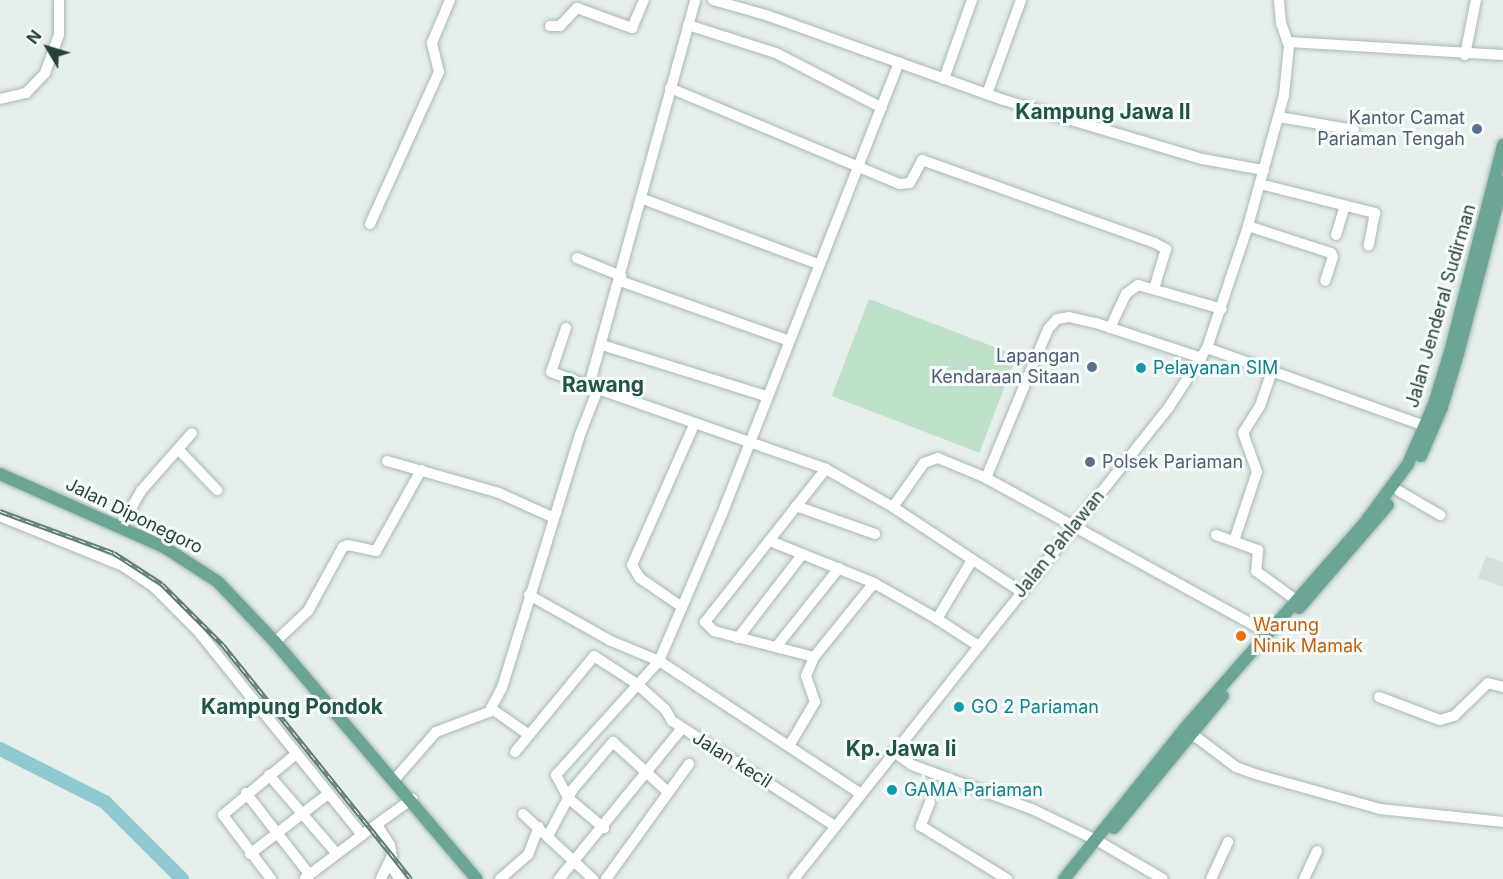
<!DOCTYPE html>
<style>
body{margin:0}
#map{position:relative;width:1503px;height:879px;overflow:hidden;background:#e6efeb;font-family:Inter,sans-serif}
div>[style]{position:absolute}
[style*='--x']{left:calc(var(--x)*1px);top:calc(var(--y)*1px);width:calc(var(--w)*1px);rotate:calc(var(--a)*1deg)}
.built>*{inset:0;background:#d4dfda}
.green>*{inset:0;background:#bfe0c8;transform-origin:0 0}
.river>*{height:14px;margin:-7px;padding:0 7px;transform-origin:7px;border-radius:7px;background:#8ec9d4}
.roads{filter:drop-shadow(0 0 2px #a8b8b2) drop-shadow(0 0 2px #a8b8b2)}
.minor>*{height:10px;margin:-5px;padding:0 5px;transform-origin:5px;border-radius:5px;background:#fff}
.major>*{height:12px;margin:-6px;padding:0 6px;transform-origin:6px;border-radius:6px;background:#6aa596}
.rail>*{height:4.5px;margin-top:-2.25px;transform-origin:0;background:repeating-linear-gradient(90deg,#f7fbf9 0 7px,#5f7d75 0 14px);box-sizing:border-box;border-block:2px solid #5f7d75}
.dots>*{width:16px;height:16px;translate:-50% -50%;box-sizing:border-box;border:3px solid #f7fbf9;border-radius:50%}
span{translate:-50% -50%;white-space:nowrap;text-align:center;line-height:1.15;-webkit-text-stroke:6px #f7fbf9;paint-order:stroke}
.service-label{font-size:18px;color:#4e5e75}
.right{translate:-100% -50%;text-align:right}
.left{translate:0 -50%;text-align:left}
.street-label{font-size:18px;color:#24423a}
.culture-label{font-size:18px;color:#0d838f}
.food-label{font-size:18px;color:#c56008}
.quarter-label{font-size:21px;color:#1f5548;font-weight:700}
.north{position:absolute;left:18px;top:18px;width:60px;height:60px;-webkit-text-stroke:4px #f7fbf9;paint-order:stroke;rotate:308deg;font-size:16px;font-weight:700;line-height:24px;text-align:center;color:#24423a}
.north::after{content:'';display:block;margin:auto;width:21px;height:27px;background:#24423a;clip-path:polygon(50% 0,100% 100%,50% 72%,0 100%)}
</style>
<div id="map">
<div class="built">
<i style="clip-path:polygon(1486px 556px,1503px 562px,1503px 587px,1478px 578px)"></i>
</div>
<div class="green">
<i style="left:869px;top:299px;width:158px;height:104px;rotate:21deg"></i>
</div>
<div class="river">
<i style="--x:0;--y:749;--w:118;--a:26.8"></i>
<i style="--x:105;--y:802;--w:109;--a:45"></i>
</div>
<div class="roads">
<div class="minor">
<i style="--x:713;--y:0;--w:55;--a:15.8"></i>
<i style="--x:766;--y:15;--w:253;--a:19.7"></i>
<i style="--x:1004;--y:100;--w:207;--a:16.6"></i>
<i style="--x:1202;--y:159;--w:63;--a:10.1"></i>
<i style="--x:688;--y:25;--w:92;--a:17.7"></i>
<i style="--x:776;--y:53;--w:119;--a:27.4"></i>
<i style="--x:550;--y:26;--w:10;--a:0"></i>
<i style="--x:560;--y:26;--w:25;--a:-47"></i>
<i style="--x:577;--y:8;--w:59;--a:20"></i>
<i style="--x:632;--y:28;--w:30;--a:-67"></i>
<i style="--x:1289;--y:42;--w:214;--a:3.5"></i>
<i style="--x:1465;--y:55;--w:56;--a:-78.7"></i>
<i style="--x:944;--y:79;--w:84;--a:-70.5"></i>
<i style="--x:670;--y:88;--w:249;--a:22.7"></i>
<i style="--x:900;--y:184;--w:10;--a:-6"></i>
<i style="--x:910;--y:183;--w:26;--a:-62"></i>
<i style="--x:922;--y:160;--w:247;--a:19.6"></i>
<i style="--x:1155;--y:243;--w:13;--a:29"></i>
<i style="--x:1166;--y:249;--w:42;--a:106.7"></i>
<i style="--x:987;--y:94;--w:100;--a:-70.1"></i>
<i style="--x:0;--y:99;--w:27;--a:-13"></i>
<i style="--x:26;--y:93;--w:28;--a:-46"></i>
<i style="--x:45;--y:73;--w:40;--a:-69.8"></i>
<i style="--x:59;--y:35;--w:35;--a:-90"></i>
<i style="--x:1279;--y:117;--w:76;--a:9.8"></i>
<i style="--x:1260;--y:184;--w:119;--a:14.2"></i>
<i style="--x:1375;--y:213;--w:33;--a:101"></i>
<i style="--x:643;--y:199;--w:187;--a:20.4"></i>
<i style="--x:370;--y:224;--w:167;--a:-65.6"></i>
<i style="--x:439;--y:72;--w:30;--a:-104"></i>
<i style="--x:432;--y:43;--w:47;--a:-67.3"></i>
<i style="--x:1248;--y:226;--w:87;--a:18"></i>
<i style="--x:1331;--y:253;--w:4;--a:63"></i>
<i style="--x:1333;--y:257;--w:25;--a:108"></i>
<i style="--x:1336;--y:235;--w:30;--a:-73"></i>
<i style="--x:577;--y:258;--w:48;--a:22.2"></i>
<i style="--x:620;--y:281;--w:177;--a:19.5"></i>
<i style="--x:566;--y:328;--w:46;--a:108.8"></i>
<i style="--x:551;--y:372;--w:40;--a:20.2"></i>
<i style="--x:1110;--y:328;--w:38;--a:-65"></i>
<i style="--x:1126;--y:294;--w:15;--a:-37"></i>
<i style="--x:1138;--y:285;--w:87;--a:15.9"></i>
<i style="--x:602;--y:345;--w:172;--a:17.3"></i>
<i style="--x:1207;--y:348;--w:232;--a:19.7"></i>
<i style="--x:598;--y:389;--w:242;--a:19.3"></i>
<i style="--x:826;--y:469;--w:77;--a:29.6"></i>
<i style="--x:893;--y:507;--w:152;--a:33.5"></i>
<i style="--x:178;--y:449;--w:57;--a:46.4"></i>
<i style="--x:387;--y:461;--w:116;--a:15.9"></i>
<i style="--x:499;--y:493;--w:60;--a:24.4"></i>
<i style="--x:986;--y:478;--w:161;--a:-67.4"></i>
<i style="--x:1048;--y:329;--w:13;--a:-48"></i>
<i style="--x:1057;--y:319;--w:12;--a:-9"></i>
<i style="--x:1069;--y:317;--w:28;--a:13"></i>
<i style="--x:1096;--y:323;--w:111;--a:18.4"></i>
<i style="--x:1399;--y:491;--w:48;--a:30.3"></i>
<i style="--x:796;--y:506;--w:84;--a:19.5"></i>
<i style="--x:893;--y:507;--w:54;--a:-54.8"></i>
<i style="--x:924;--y:463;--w:15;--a:-20"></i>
<i style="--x:938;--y:458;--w:52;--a:22.6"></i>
<i style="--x:986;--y:478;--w:320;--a:28.8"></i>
<i style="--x:0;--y:516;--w:133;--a:22.1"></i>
<i style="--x:123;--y:566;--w:37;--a:34"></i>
<i style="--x:154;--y:587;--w:62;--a:45"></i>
<i style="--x:198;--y:631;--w:262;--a:51.2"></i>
<i style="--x:362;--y:835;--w:62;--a:-35.8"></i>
<i style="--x:121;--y:526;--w:40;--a:-60.3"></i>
<i style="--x:141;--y:491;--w:77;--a:-48.7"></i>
<i style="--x:1216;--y:535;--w:45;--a:19.7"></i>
<i style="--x:1258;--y:550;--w:21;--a:95"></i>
<i style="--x:1256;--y:571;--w:49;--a:35.9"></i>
<i style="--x:770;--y:541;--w:112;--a:22"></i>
<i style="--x:874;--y:583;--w:95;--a:129"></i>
<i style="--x:814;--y:657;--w:103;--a:-165.4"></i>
<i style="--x:714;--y:631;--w:13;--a:-135"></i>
<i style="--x:705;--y:622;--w:195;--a:-51.7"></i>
<i style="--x:1234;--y:541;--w:73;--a:-71.6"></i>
<i style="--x:1257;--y:472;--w:41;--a:-109.7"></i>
<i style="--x:1243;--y:433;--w:32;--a:-58"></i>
<i style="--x:1260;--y:406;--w:37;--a:-71"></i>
<i style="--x:874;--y:583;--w:73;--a:29.7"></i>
<i style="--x:937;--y:619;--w:69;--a:-59.3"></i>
<i style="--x:529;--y:595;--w:94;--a:29.3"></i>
<i style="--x:611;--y:641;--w:52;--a:22.6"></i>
<i style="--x:659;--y:661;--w:154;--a:132.1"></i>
<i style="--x:556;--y:775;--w:26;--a:62"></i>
<i style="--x:568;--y:798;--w:47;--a:39.8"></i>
<i style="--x:682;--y:607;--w:51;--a:-145.4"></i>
<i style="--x:640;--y:578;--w:15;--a:-122"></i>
<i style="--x:632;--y:565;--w:155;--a:-66.1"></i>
<i style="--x:937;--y:619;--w:48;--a:33"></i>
<i style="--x:738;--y:638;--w:105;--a:-52.4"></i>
<i style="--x:275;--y:642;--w:45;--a:-43.2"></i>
<i style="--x:308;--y:611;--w:73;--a:-61.3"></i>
<i style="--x:343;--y:547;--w:5;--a:-22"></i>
<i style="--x:348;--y:545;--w:29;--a:12"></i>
<i style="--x:376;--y:551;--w:93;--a:-60.9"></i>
<i style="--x:776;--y:647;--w:101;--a:-51.4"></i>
<i style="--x:1379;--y:697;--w:65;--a:20.7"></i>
<i style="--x:1440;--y:720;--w:15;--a:-16"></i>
<i style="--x:1454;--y:716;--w:47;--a:-44.1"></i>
<i style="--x:1488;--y:683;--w:16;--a:15"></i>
<i style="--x:492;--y:709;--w:45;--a:35.1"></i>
<i style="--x:1187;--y:730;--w:61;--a:37.1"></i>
<i style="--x:1236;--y:767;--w:20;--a:20"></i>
<i style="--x:1255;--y:774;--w:130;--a:15.6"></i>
<i style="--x:1380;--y:809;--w:124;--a:6"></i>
<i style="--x:789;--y:746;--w:51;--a:-59.4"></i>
<i style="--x:815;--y:702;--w:28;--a:-109"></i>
<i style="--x:806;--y:676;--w:21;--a:-67"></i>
<i style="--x:515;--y:752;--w:124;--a:-50.5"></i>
<i style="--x:594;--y:656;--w:51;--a:33.1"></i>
<i style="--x:637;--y:684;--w:38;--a:42"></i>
<i style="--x:665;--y:709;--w:14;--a:60"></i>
<i style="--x:672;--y:721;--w:194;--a:32.8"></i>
<i style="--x:894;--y:752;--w:22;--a:36"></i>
<i style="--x:912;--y:765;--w:130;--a:20.2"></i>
<i style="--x:1034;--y:810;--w:71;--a:25.8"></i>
<i style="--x:1098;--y:841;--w:75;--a:30.3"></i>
<i style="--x:269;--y:775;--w:103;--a:49.3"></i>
<i style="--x:395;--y:779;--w:62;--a:-48.9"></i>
<i style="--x:436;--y:732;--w:57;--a:-20.7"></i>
<i style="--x:489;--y:712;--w:27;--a:-62"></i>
<i style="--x:502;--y:688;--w:268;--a:-72.9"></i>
<i style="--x:581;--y:432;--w:46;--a:-68.4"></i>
<i style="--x:598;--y:389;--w:9;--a:-162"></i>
<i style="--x:589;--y:386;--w:400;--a:-74.6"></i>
<i style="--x:246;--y:793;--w:103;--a:52.1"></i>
<i style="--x:861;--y:794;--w:242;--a:-146.6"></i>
<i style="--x:659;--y:661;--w:160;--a:-66.8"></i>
<i style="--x:722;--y:514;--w:485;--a:-68.6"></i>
<i style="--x:930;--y:802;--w:26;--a:111"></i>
<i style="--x:921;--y:826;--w:101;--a:31.6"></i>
<i style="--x:523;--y:814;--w:96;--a:42.9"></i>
<i style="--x:377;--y:825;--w:24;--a:57"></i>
<i style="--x:390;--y:845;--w:11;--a:80"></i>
<i style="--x:392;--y:856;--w:25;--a:116"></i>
<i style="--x:548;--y:836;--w:53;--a:-62"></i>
<i style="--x:573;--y:789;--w:62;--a:-49.6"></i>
<i style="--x:613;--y:742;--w:74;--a:42.3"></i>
<i style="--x:250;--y:854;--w:98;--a:-37.6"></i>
<i style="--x:390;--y:865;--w:17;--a:54"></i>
<i style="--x:305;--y:878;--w:71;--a:-37"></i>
<i style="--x:271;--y:879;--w:80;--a:-126.9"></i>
<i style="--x:223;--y:815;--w:95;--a:-39.9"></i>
<i style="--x:500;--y:879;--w:37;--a:-41"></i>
<i style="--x:528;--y:855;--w:30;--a:-69"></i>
<i style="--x:559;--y:879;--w:195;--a:-50.8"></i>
<i style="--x:606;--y:879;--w:142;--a:-54.2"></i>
<i style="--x:794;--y:879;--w:603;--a:-51.53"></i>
<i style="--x:1169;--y:407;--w:70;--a:-57.2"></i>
<i style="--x:1207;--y:348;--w:129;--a:-71.4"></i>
<i style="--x:1248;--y:226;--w:136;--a:-74.6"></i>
<i style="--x:1284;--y:95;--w:49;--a:-84.2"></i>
<i style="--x:1289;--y:46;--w:24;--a:-109"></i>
<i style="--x:1281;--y:23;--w:23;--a:-95"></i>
<i style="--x:1211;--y:879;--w:41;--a:-65.3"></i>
<i style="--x:1304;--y:879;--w:31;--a:-65"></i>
</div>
<div class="major">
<i style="--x:1421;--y:456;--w:53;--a:-66.8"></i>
<i style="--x:1442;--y:407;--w:55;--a:-73.2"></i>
<i style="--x:1458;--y:354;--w:178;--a:-75.3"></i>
<i style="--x:0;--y:474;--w:180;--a:24"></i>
<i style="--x:164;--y:547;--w:64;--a:32.9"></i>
<i style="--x:218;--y:582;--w:83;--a:46.5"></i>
<i style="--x:275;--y:642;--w:311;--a:49.6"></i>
<i style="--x:1299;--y:608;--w:136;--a:-49.2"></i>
<i style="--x:1114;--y:828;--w:171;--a:-50.5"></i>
<i style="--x:1064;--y:879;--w:193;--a:-51.3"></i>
<i style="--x:1185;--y:728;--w:270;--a:-48.8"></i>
<i style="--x:1363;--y:525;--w:76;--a:-53.6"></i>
<i style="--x:1408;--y:464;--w:65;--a:-66.6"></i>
<i style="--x:1434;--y:404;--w:54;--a:-72.9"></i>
<i style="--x:1450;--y:352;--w:214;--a:-75.6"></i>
</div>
</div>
<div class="rail">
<i style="--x:0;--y:511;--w:121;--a:20.2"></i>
<i style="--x:114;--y:553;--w:57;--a:32.9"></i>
<i style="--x:162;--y:584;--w:86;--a:45"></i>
<i style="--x:223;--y:645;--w:300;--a:51.2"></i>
</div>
<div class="dots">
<i style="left:1477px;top:129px;background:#5c6f8a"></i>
<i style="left:1092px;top:367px;background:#5c6f8a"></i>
<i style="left:1141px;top:368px;background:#0f9aa8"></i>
<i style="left:1090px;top:462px;background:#5c6f8a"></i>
<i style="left:1241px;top:636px;background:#e8710a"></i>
<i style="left:959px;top:707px;background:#0f9aa8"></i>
<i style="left:892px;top:790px;background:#0f9aa8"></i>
</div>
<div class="service-label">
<span class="right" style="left:1465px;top:129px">Kantor Camat<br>Pariaman Tengah</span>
<span class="right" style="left:1080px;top:367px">Lapangan<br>Kendaraan Sitaan</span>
<span class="left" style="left:1102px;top:462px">Polsek Pariaman</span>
</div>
<div class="street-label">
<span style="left:1441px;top:306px;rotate:-74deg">Jalan Jenderal Sudirman</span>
<span style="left:134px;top:516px;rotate:26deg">Jalan Diponegoro</span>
<span style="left:1059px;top:544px;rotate:-51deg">Jalan Pahlawan</span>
<span style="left:732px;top:760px;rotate:32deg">Jalan kecil</span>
</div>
<div class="culture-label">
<span class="left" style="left:1153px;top:368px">Pelayanan SIM</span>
<span class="left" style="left:971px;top:707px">GO 2 Pariaman</span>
<span class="left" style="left:904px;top:790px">GAMA Pariaman</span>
</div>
<div class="food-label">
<span class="left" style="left:1253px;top:636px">Warung<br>Ninik Mamak</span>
</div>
<div class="quarter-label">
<span style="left:1103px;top:112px">Kampung Jawa II</span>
<span style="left:603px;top:385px">Rawang</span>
<span style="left:292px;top:707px">Kampung Pondok</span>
<span style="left:901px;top:749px">Kp. Jawa Ii</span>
</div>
<div class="north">N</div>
</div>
